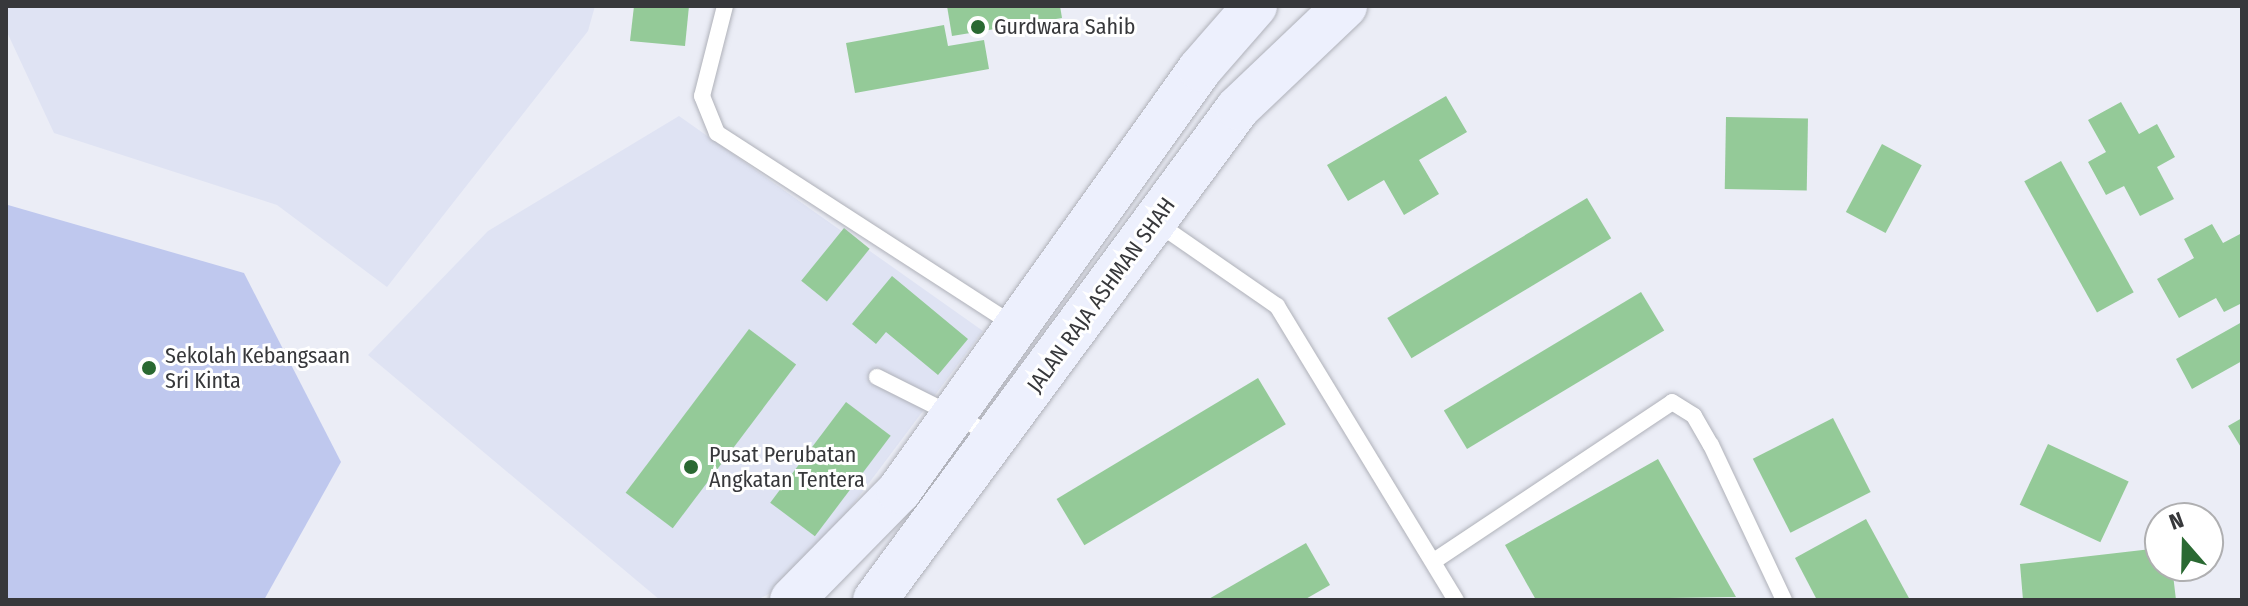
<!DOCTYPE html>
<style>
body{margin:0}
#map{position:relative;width:2248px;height:606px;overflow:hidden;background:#ebedf6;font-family:"Fira Sans Condensed",sans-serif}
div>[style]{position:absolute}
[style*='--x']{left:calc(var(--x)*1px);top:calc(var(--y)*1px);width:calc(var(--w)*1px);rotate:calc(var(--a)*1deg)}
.built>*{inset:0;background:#dfe3f3}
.green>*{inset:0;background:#bfc8ee}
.building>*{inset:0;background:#94ca98;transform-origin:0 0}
.roads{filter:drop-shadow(0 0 2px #afb1b9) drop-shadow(0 0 2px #afb1b9)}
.lane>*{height:16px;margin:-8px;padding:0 8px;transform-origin:8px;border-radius:8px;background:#fff}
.secondary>*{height:44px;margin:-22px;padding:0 22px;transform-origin:22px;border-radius:22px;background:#edf0fd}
.dots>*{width:22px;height:22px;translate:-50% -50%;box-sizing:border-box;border:4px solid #fff;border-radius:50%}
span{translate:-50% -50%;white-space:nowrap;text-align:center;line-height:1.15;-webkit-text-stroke:6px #fff;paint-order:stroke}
.poi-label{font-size:22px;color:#37383b}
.left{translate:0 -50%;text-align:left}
.street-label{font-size:22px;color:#37383b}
.frame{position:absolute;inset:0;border:8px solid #37383b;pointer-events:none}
.north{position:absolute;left:2144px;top:502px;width:80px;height:80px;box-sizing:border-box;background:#fff;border:2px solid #afafb1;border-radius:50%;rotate:340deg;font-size:22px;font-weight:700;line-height:32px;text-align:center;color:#37383b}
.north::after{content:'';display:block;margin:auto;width:28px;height:36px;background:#2a6932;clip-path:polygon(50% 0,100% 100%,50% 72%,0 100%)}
</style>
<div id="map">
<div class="built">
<i style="clip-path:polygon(6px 6px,595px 6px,588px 31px,387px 287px,277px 205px,54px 133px,6px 30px)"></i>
<i style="clip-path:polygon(679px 116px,983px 331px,797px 579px,757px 600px,660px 600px,368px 355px,488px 231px)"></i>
</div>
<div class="green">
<i style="clip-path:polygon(8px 205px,244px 273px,341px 462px,264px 600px,6px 600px)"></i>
</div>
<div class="building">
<i style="clip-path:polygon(634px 6px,689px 6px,685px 46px,630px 41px)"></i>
<i style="clip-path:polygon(947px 6px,1060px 6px,1062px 18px,952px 36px)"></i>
<i style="clip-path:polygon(944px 25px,948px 46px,984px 40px,989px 69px,855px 93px,846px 43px)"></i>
<i style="clip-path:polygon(1446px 96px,1467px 132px,1419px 160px,1439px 194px,1404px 215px,1384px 180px,1348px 201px,1327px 165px)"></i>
<i style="clip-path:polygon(2121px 102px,2139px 134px,2157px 124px,2175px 157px,2157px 167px,2174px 199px,2140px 216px,2124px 186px,2106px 195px,2088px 162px,2106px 152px,2088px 120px)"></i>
<i style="left:1726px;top:117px;width:82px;height:72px;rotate:1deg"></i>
<i style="left:1882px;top:144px;width:45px;height:77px;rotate:28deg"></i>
<i style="left:2061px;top:161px;width:150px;height:42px;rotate:61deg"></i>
<i style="left:1587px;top:198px;width:47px;height:233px;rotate:59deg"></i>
<i style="clip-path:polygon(2212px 224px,2223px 243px,2242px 233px,2242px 303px,2224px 312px,2216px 298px,2179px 318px,2157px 279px,2194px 258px,2184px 239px)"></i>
<i style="left:844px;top:228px;width:33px;height:68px;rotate:39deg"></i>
<i style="clip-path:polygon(892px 276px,968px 339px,938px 375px,886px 332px,876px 344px,852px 324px)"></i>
<i style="left:1641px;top:292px;width:45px;height:230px;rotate:59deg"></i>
<i style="clip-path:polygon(2242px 322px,2242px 361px,2192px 389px,2176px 359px)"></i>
<i style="left:749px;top:329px;width:59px;height:205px;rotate:37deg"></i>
<i style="left:1258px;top:378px;width:54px;height:235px;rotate:59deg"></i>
<i style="left:846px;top:402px;width:56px;height:126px;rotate:37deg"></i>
<i style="left:1833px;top:418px;width:83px;height:90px;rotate:63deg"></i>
<i style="clip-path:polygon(2242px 418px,2242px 449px,2228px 426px)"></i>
<i style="left:2048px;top:444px;width:89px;height:67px;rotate:25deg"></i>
<i style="clip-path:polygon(1658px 459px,1736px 597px,1536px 600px,1505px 545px)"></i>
<i style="clip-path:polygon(1866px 519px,1910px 600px,1817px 600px,1795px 558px)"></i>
<i style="clip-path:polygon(1306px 543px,1330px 585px,1304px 600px,1207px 600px)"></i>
<i style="clip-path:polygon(2160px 548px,2160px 566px,2172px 566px,2176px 600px,2023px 600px,2020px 564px)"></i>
</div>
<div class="roads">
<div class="lane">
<i style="--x:725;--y:6;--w:93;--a:104.3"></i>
<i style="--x:702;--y:96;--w:40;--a:68"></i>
<i style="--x:717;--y:133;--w:355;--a:32.9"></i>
<i style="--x:1157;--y:223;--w:146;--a:34.7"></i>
<i style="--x:1277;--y:306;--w:344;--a:58.7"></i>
<i style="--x:877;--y:377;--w:132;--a:26.6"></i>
<i style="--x:1434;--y:561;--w:286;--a:-33.7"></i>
<i style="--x:1672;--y:402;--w:26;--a:32"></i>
<i style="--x:1694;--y:416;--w:34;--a:60"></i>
<i style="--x:1711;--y:445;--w:171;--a:64.8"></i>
</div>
<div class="secondary">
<i style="--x:792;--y:600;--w:153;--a:-45.5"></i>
<i style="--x:899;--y:491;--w:518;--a:-54.5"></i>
<i style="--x:1200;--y:69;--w:84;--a:-48.9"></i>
<i style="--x:875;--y:600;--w:611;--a:-53.58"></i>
<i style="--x:1238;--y:108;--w:148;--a:-43.6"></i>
</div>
</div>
<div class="dots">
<i style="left:978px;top:27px;background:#2a6932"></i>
<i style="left:149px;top:368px;background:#2a6932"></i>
<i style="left:691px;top:467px;background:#2a6932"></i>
</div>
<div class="poi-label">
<span class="left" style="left:994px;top:27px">Gurdwara Sahib</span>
<span class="left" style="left:165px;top:368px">Sekolah Kebangsaan<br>Sri Kinta</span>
<span class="left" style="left:709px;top:467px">Pusat Perubatan<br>Angkatan Tentera</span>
</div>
<div class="street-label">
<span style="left:1101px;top:295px;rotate:-54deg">JALAN RAJA ASHMAN SHAH</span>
</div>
<div class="frame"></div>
<div class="north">N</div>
</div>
